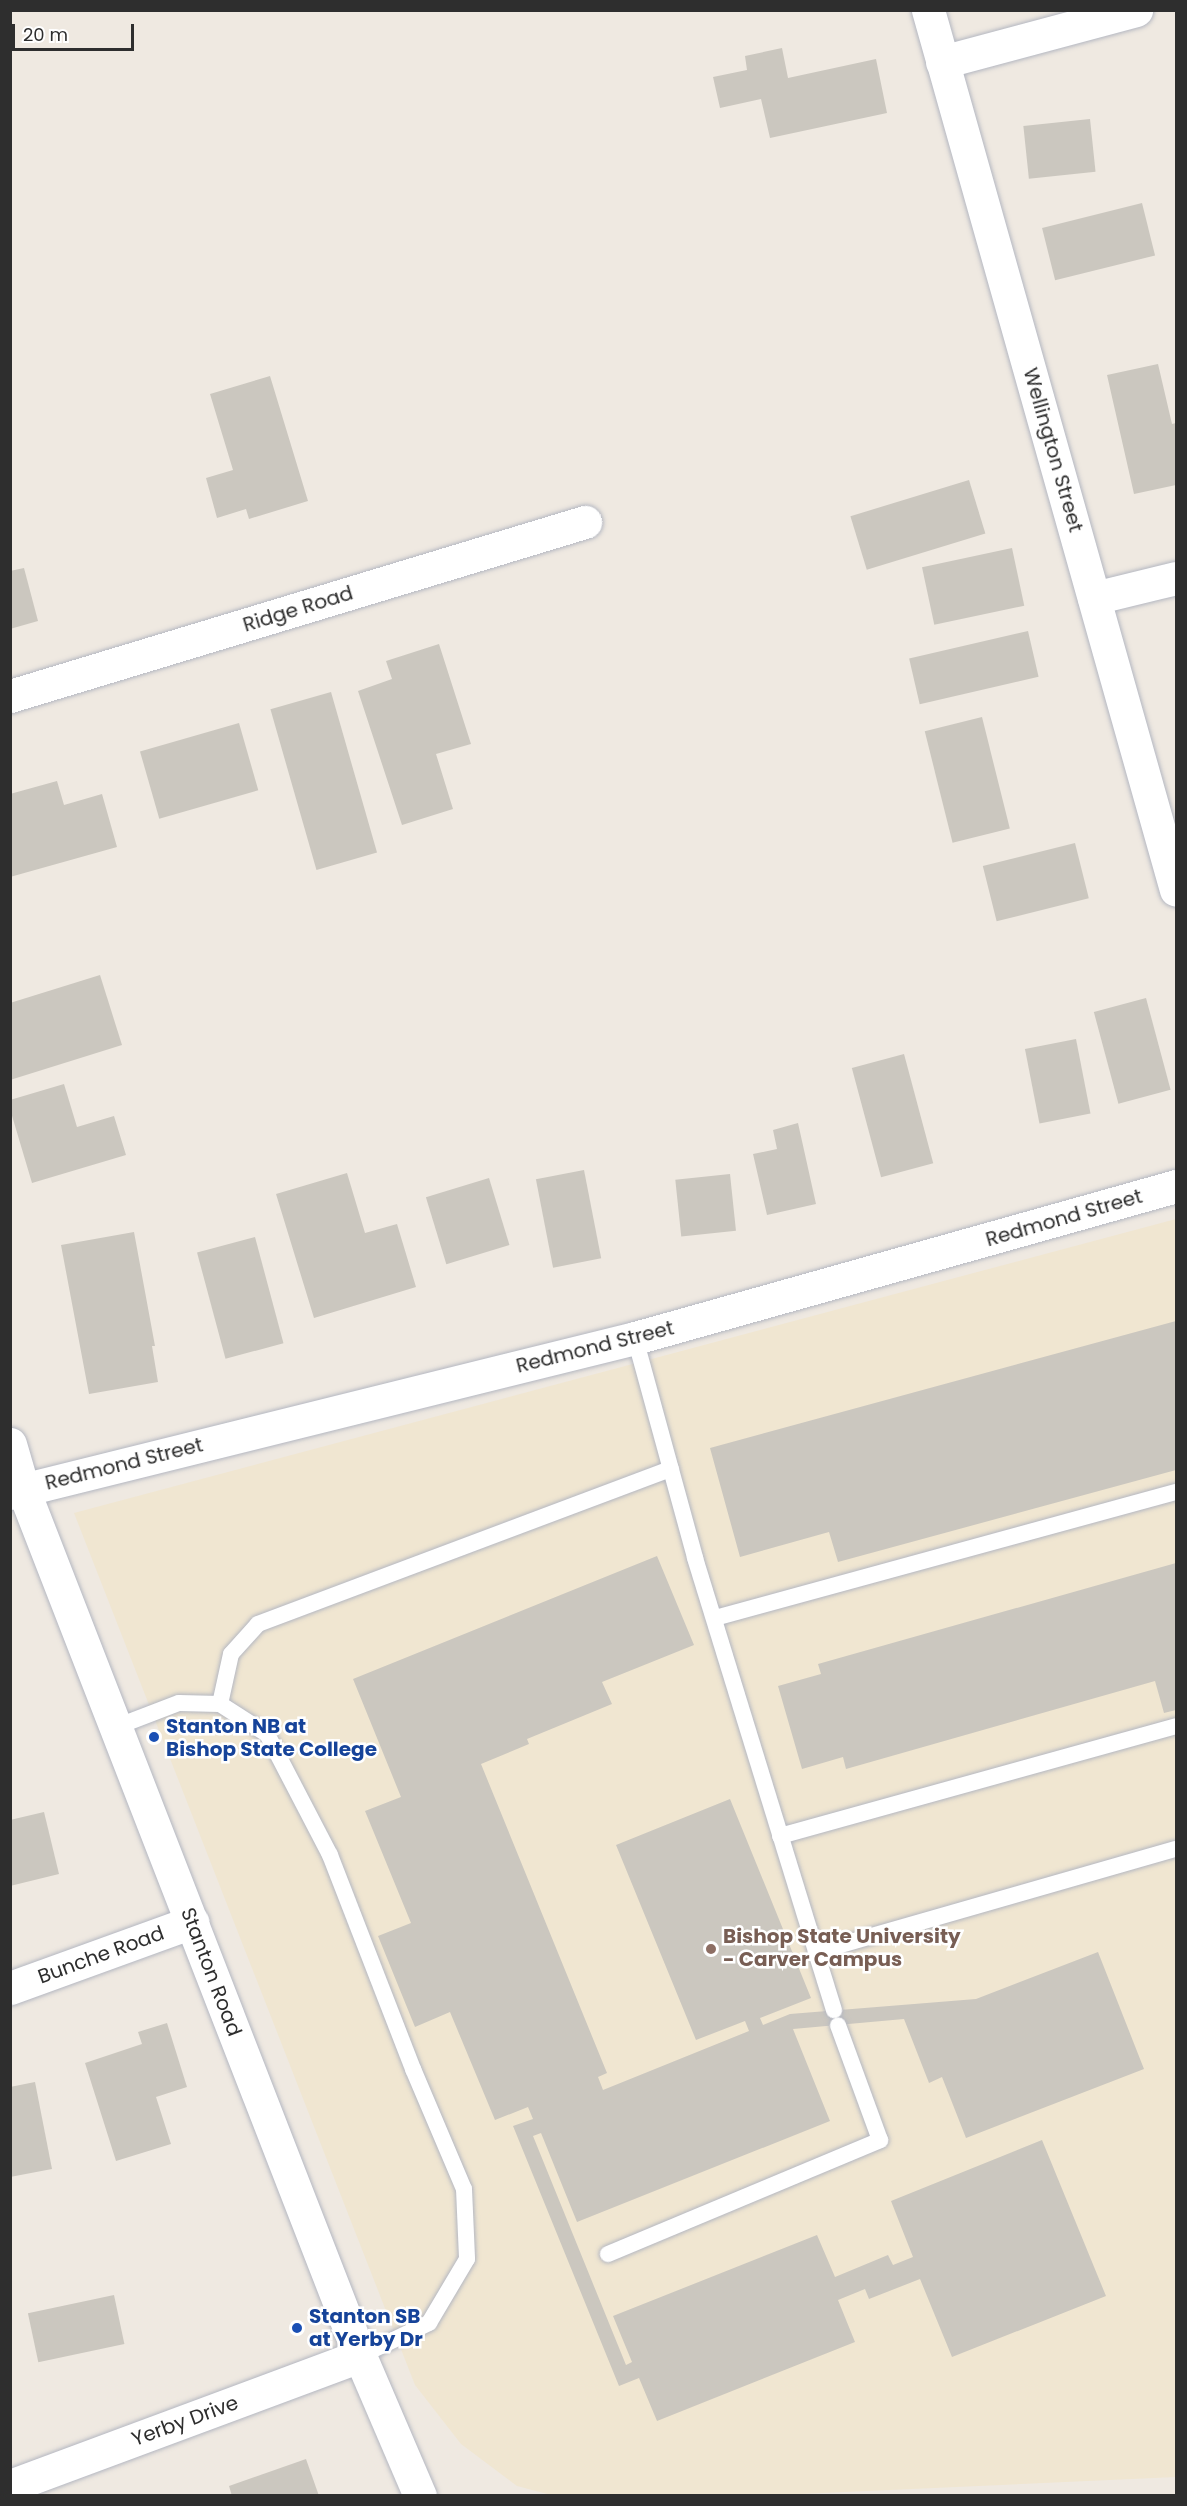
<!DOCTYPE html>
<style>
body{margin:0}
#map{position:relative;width:1187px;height:2506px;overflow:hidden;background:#efe9e1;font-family:Poppins,sans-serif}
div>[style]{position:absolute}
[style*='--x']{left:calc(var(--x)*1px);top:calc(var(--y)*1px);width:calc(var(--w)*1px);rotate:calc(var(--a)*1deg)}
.education>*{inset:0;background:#f0e6d1}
.building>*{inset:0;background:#cbc7bf;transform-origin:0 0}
.roads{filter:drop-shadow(0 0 2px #b4b7c1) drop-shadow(0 0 2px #b4b7c1)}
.lane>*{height:16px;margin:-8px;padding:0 8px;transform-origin:8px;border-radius:8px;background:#fff}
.street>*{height:33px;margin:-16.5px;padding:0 16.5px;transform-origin:16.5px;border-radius:16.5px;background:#fff}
.secondary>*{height:33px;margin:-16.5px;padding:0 16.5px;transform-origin:16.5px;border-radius:16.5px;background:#fff}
.dots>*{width:16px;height:16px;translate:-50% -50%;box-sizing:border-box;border:3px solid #fff;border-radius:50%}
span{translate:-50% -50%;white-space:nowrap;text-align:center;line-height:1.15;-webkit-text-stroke:5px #fff;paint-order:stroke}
.street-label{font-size:20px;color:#2e2e2e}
.transit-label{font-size:20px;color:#164399;font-weight:700}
.left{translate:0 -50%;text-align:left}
.education-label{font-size:20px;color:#785e54;font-weight:700}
.frame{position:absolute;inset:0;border:12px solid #2e2e2e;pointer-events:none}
.scale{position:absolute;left:12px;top:24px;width:122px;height:27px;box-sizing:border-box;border:3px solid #2e2e2e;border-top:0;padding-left:8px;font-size:18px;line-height:21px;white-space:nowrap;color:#2e2e2e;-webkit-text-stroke:4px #fff;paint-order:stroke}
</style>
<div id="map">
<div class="education">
<i style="clip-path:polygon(1176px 1219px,1176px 2477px,778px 2495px,555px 2496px,517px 2486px,461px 2444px,415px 2385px,74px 1513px)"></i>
</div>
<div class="building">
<i style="clip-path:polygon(782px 48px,788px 78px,876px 59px,887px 113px,770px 138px,761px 99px,720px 108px,713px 77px,747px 70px,745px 56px)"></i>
<i style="left:1090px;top:119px;width:53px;height:67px;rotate:84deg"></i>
<i style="left:1142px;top:203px;width:54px;height:103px;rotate:76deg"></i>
<i style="clip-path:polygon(1158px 364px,1172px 424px,1176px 423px,1176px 485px,1134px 494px,1107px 375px)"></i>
<i style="clip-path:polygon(270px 376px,308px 501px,249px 519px,246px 509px,217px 518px,206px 478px,233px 470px,210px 394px)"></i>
<i style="left:969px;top:480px;width:56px;height:124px;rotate:73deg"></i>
<i style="left:1012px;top:548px;width:59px;height:92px;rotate:78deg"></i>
<i style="clip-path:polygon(24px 568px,38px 621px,10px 629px,10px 571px)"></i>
<i style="left:1028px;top:631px;width:47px;height:122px;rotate:77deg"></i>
<i style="clip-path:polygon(439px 644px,471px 744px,436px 754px,453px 809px,402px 825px,358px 691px,392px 679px,386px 661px)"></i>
<i style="left:331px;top:692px;width:167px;height:63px;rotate:74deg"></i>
<i style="left:982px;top:717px;width:115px;height:59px;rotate:76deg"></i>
<i style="left:239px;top:723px;width:70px;height:103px;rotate:74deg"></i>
<i style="clip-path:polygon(57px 781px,64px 805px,102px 794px,117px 847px,10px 877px,10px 794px)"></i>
<i style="left:1075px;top:843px;width:57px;height:95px;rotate:76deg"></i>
<i style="clip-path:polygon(100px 975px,122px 1045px,10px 1080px,10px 1003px)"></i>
<i style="left:1146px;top:998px;width:95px;height:54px;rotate:75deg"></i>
<i style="left:1076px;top:1039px;width:76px;height:52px;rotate:79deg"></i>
<i style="left:904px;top:1054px;width:113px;height:54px;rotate:75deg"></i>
<i style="clip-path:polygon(64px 1084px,77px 1127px,114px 1116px,126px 1155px,32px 1183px,10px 1109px,10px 1100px)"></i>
<i style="clip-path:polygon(798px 1123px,816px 1204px,767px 1215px,753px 1154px,777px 1149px,773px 1130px)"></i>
<i style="left:584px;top:1170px;width:90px;height:49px;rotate:79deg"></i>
<i style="clip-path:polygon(347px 1173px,365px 1233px,397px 1224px,416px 1287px,314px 1318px,276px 1194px)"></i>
<i style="left:730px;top:1174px;width:57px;height:55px;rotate:84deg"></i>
<i style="left:489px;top:1178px;width:70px;height:66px;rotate:73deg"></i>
<i style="clip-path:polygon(134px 1232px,155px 1346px,152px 1346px,158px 1382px,89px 1394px,61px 1245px)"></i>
<i style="left:255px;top:1237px;width:110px;height:60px;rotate:75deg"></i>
<i style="clip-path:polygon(1176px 1321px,1176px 1470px,838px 1562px,829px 1532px,740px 1557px,710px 1448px)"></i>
<i style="clip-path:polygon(657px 1556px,694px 1645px,602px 1682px,612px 1704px,527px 1739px,529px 1744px,481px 1764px,607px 2073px,598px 2077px,603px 2090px,749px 2031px,745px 2021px,696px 2040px,616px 1845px,730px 1799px,811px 1998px,760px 2018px,763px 2025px,790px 2014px,976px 1999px,1098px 1952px,1144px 2069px,966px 2138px,942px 2077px,929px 2083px,904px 2019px,793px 2029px,830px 2121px,577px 2222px,541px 2133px,533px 2136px,626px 2365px,632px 2362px,613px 2316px,817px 2235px,835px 2277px,888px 2255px,893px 2265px,913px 2257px,891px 2201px,1042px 2140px,1106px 2296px,952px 2357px,920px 2279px,869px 2299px,865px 2289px,838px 2300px,855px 2342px,657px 2421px,639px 2378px,619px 2386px,513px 2126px,533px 2119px,528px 2107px,495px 2120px,450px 2012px,415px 2027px,378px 1936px,411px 1923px,365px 1811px,401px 1797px,353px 1679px)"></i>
<i style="clip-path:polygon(1176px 1563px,1176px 1710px,1164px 1713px,1155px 1681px,846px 1769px,843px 1757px,802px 1769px,778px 1686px,821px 1674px,818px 1664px)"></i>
<i style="clip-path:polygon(44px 1812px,59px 1874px,10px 1886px,10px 1820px)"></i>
<i style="clip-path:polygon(167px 2023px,187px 2087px,156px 2097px,171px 2144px,116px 2161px,85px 2063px,142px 2044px,138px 2032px)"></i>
<i style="clip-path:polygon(35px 2082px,52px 2169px,10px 2177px,10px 2087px)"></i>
<i style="left:114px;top:2295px;width:50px;height:88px;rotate:78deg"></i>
<i style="clip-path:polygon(306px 2459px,319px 2496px,232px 2496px,229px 2486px)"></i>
</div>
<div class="roads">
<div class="lane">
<i style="--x:635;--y:1338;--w:228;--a:74.7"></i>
<i style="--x:695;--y:1558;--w:412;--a:72.9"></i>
<i style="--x:816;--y:1952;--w:374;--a:-16"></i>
<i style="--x:715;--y:1618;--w:478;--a:-15.3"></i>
<i style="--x:220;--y:1704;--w:51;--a:-77.6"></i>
<i style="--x:231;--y:1654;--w:40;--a:-48"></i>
<i style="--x:258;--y:1624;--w:441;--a:-20.6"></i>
<i style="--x:116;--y:1727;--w:67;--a:-20.9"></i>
<i style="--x:179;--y:1703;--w:41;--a:1.4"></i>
<i style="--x:220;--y:1704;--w:56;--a:32.6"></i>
<i style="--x:267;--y:1734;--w:136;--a:62.5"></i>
<i style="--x:330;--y:1855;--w:230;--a:68.8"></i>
<i style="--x:413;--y:2069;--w:130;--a:67"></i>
<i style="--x:464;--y:2189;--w:70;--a:87.5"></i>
<i style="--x:467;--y:2259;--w:74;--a:120.7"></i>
<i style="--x:429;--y:2323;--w:76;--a:154.4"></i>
<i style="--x:780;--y:1836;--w:411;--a:-15.5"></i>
<i style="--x:816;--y:1952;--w:61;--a:72.8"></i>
<i style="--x:608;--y:2254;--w:295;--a:-22.7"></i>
<i style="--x:880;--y:2140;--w:122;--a:-110.1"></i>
</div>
<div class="street">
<i style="--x:928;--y:10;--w:914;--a:74.26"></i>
<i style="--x:942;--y:62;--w:201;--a:-15"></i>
<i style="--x:1094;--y:598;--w:84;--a:-13.7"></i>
<i style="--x:10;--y:696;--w:601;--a:-16.84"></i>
<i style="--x:10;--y:1493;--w:644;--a:-13.93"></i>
<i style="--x:635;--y:1338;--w:562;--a:-15.69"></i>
<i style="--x:10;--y:1988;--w:194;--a:-19.9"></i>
<i style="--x:10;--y:2486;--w:373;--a:-20.4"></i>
</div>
<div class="secondary">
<i style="--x:10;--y:1444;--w:47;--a:73.9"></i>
<i style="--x:23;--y:1489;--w:930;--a:68.76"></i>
<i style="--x:360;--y:2356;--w:152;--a:66.8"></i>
</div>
</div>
<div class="dots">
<i style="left:154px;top:1737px;background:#1a4fb4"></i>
<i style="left:711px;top:1949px;background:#8d6e63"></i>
<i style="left:297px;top:2328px;background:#1a4fb4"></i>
</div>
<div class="street-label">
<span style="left:1053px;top:450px;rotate:74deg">Wellington Street</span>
<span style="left:298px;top:609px;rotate:-17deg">Ridge Road</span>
<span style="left:1064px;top:1218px;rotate:-16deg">Redmond Street</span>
<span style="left:595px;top:1347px;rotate:-14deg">Redmond Street</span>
<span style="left:124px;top:1464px;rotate:-14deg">Redmond Street</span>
<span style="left:101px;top:1955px;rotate:-20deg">Bunche Road</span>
<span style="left:211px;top:1972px;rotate:69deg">Stanton Road</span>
<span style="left:185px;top:2421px;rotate:-20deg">Yerby Drive</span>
</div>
<div class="transit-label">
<span class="left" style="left:166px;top:1738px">Stanton NB at<br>Bishop State College</span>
<span class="left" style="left:309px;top:2328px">Stanton SB<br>at Yerby Dr</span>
</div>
<div class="education-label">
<span class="left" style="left:723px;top:1948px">Bishop State University<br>- Carver Campus</span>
</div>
<div class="frame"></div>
<div class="scale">20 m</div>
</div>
